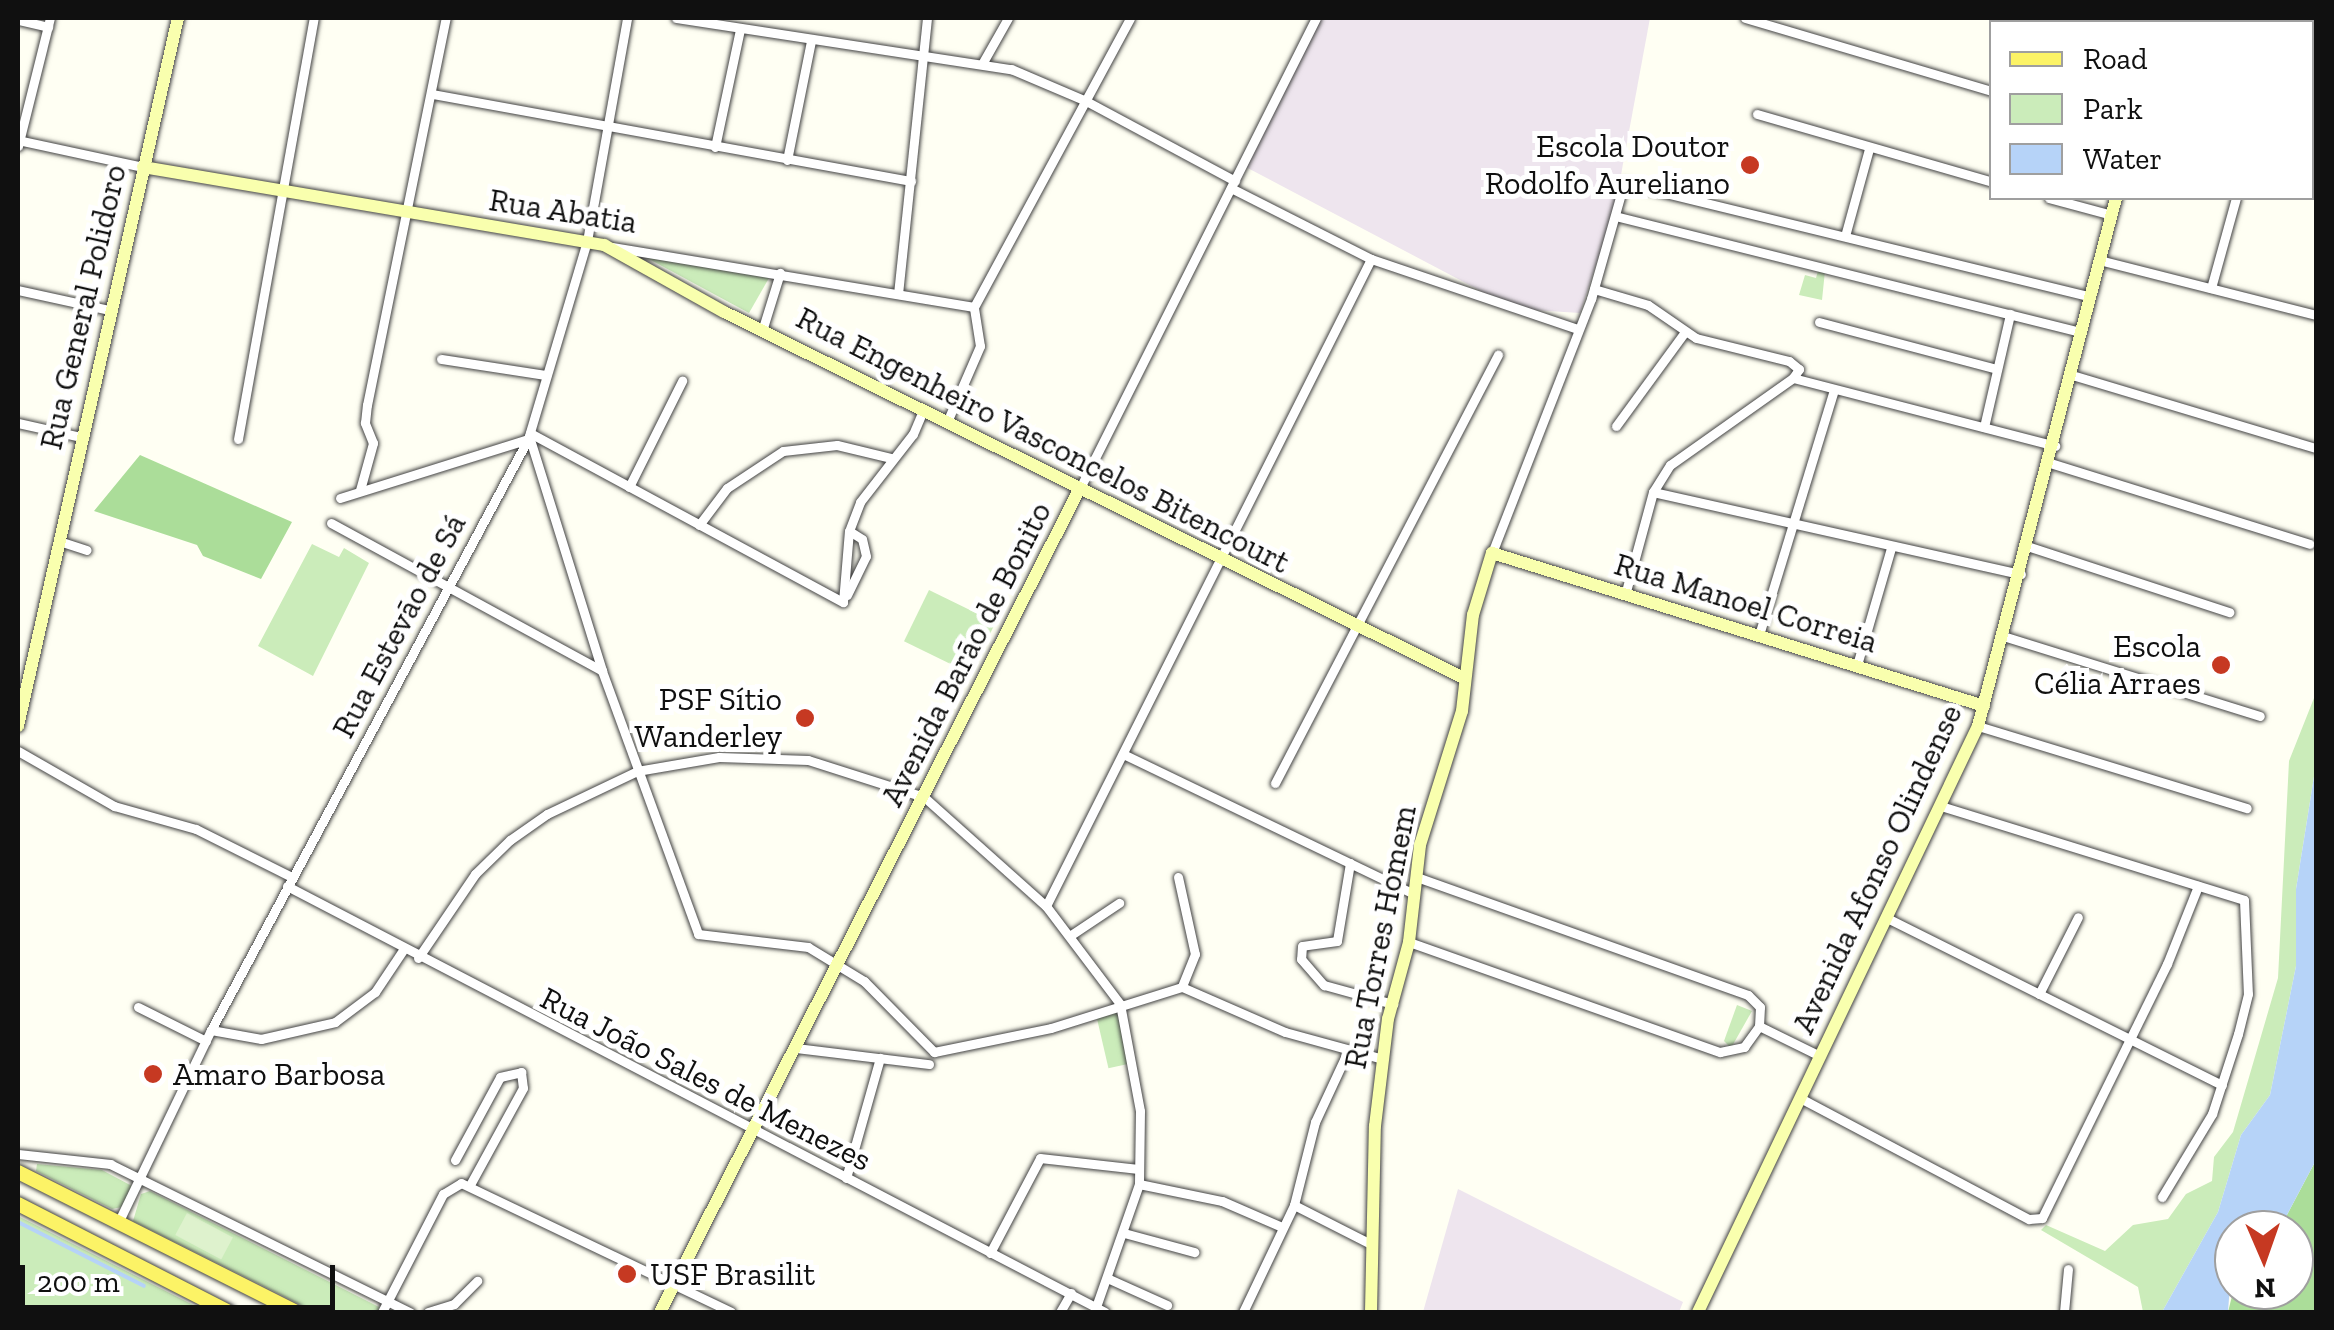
<!DOCTYPE html>
<meta charset="utf-8">
<style>
body{margin:0}
#map{position:relative;width:2334px;height:1330px;overflow:hidden;background:#fffff3;font-family:"Zilla Slab",serif}
div>[style]{position:absolute}
[style*='--x']{left:calc(var(--x)*1px);top:calc(var(--y)*1px);width:calc(var(--w)*1px);rotate:calc(var(--a)*1deg)}
.industrial>*{inset:0;background:#eee5ee}
.green>*{inset:0;background:#cbecba;transform-origin:0 0}
.forest>*{inset:0;background:#abdd99}
.pitch>*{inset:0;background:#def2cd;transform-origin:0 0}
.water>*{inset:0;background:#b6d3f8}
.stream>*{height:4px;margin:-2px;padding:0 2px;transform-origin:2px;border-radius:2px;background:#b6d3f8}
.roads{filter:drop-shadow(0 0 2px #434343) drop-shadow(0 0 2px #434343)}
.street>*{height:9px;margin:-4.5px;padding:0 4.5px;transform-origin:4.5px;border-radius:4.5px;background:#fff}
.secondary>*{height:12px;margin:-6px;padding:0 6px;transform-origin:6px;border-radius:6px;background:#f9ffae}
.primary>*{height:14px;margin:-7px;padding:0 7px;transform-origin:7px;border-radius:7px;background:#fcf366}
.dots>*{width:28px;height:28px;translate:-50% -50%;box-sizing:border-box;border:5px solid #fff;border-radius:50%}
span{translate:-50% -50%;white-space:nowrap;text-align:center;line-height:1.15;-webkit-text-stroke:10px #fff;paint-order:stroke}
.poi-label{font-size:32px;color:#101010}
.right{translate:-100% -50%;text-align:right}
.left{translate:0 -50%;text-align:left}
.street-label{font-size:32px;color:#101010}
.frame{position:absolute;inset:0;border:20px solid #101010;pointer-events:none}
.legend{position:absolute;left:1989px;top:20px;width:325px;height:180px;box-sizing:border-box;background:#fff;border:2px solid #9f9f9f;margin:0;padding:12px 18px;list-style:none;font-size:30px;color:#101010}
.legend li{display:flex;align-items:center;gap:20px;height:50px}
.legend b{width:50px;border:2px solid #9f9f9f}
.north{position:absolute;left:2214px;top:1210px;width:100px;height:100px;box-sizing:border-box;background:#fff;border:2px solid #9f9f9f;border-radius:50%;rotate:178deg;font-size:28px;font-weight:700;line-height:40px;text-align:center;color:#101010}
.north::after{content:'';display:block;margin:auto;width:35px;height:45px;background:#c63922;clip-path:polygon(50% 0,100% 100%,50% 72%,0 100%)}
.scale{position:absolute;left:20px;top:1265px;width:315px;height:45px;box-sizing:border-box;border:5px solid #101010;border-top:0;padding-left:12px;font-size:30px;line-height:35px;white-space:nowrap;color:#101010;-webkit-text-stroke:8px #fff;paint-order:stroke}
</style>
<div id="map">
<div class="industrial">
<i style="clip-path:polygon(1314px 18px,1650px 18px,1615px 207px,1580px 313px,1515px 309px,1240px 164px)"></i>
<i style="clip-path:polygon(1458px 1189px,1683px 1302px,1679px 1312px,1423px 1312px)"></i>
</div>
<div class="green">
<i style="clip-path:polygon(636px 252px,769px 276px,769px 278px,749px 313px)"></i>
<i style="clip-path:polygon(1819px 267px,1825px 271px,1822px 300px,1799px 295px,1805px 275px,1816px 278px)"></i>
<i style="clip-path:polygon(312px 544px,339px 557px,344px 548px,369px 563px,313px 676px,258px 646px)"></i>
<i style="left:929px;top:590px;width:74px;height:57px;rotate:26deg"></i>
<i style="clip-path:polygon(2316px 693px,2316px 764px,2296px 889px,2296px 966px,2270px 1095px,2241px 1135px,2218px 1212px,2162px 1312px,2143px 1312px,2138px 1287px,2041px 1230px,2046px 1225px,2105px 1251px,2133px 1225px,2168px 1219px,2186px 1194px,2212px 1181px,2214px 1157px,2233px 1132px,2278px 978px,2289px 761px)"></i>
<i style="clip-path:polygon(1737px 1005px,1752px 1011px,1731px 1048px,1724px 1041px)"></i>
<i style="left:1117px;top:1012px;width:53px;height:21px;rotate:77deg"></i>
<i style="clip-path:polygon(37px 1164px,102px 1170px,132px 1186px,122px 1207px,112px 1209px,36px 1171px)"></i>
<i style="clip-path:polygon(150px 1191px,379px 1307px,378px 1312px,315px 1312px,133px 1221px,141px 1194px)"></i>
<i style="clip-path:polygon(18px 1216px,207px 1312px,18px 1312px)"></i>
</div>
<div class="forest">
<i style="clip-path:polygon(140px 455px,292px 522px,261px 579px,203px 556px,197px 545px,94px 511px)"></i>
<i style="clip-path:polygon(2316px 1160px,2316px 1312px,2228px 1312px,2234px 1288px,2294px 1290px,2294px 1230px,2279px 1230px)"></i>
</div>
<div class="pitch">
<i style="left:187px;top:1213px;width:52px;height:25px;rotate:28deg"></i>
</div>
<div class="water">
<i style="clip-path:polygon(2316px 764px,2316px 1160px,2279px 1230px,2234px 1230px,2228px 1312px,2162px 1312px,2218px 1212px,2241px 1135px,2270px 1095px,2296px 966px,2296px 889px)"></i>
</div>
<div class="stream">
<i style="--x:18;--y:1222;--w:141;--a:26.9"></i>
</div>
<div class="roads">
<div class="street">
<i style="--x:676;--y:18;--w:339;--a:8.7"></i>
<i style="--x:1011;--y:69;--w:82;--a:23.1"></i>
<i style="--x:1086;--y:101;--w:169;--a:28.2"></i>
<i style="--x:1745;--y:18;--w:258;--a:16.5"></i>
<i style="--x:2075;--y:18;--w:14;--a:17"></i>
<i style="--x:18;--y:20;--w:31;--a:13"></i>
<i style="--x:2059;--y:22;--w:4;--a:-63"></i>
<i style="--x:2312;--y:24;--w:5;--a:-37"></i>
<i style="--x:982;--y:64;--w:53;--a:-60.5"></i>
<i style="--x:432;--y:94;--w:487;--a:10.3"></i>
<i style="--x:1757;--y:114;--w:245;--a:16.1"></i>
<i style="--x:2312;--y:129;--w:4;--a:14"></i>
<i style="--x:18;--y:140;--w:128;--a:12.2"></i>
<i style="--x:18;--y:146;--w:132;--a:-76"></i>
<i style="--x:715;--y:147;--w:121;--a:-78"></i>
<i style="--x:787;--y:160;--w:121;--a:-78.6"></i>
<i style="--x:1231;--y:188;--w:157;--a:26.9"></i>
<i style="--x:1371;--y:259;--w:219;--a:18.7"></i>
<i style="--x:2049;--y:198;--w:65;--a:15.1"></i>
<i style="--x:1619;--y:217;--w:476;--a:14"></i>
<i style="--x:1845;--y:236;--w:90;--a:-74.6"></i>
<i style="--x:612;--y:247;--w:367;--a:9.4"></i>
<i style="--x:2099;--y:260;--w:224;--a:14.2"></i>
<i style="--x:2211;--y:288;--w:93;--a:-74.5"></i>
<i style="--x:1594;--y:289;--w:56;--a:16.5"></i>
<i style="--x:1648;--y:305;--w:58;--a:34.5"></i>
<i style="--x:1696;--y:338;--w:96;--a:13.9"></i>
<i style="--x:1789;--y:361;--w:13;--a:39"></i>
<i style="--x:1799;--y:369;--w:11;--a:124"></i>
<i style="--x:18;--y:290;--w:93;--a:12.4"></i>
<i style="--x:898;--y:294;--w:278;--a:-84"></i>
<i style="--x:1819;--y:322;--w:184;--a:14.8"></i>
<i style="--x:762;--y:331;--w:61;--a:-72.8"></i>
<i style="--x:441;--y:359;--w:106;--a:8.7"></i>
<i style="--x:2072;--y:375;--w:255;--a:16.7"></i>
<i style="--x:1793;--y:378;--w:271;--a:14.5"></i>
<i style="--x:947;--y:422;--w:83;--a:-66.5"></i>
<i style="--x:980;--y:346;--w:39;--a:-99"></i>
<i style="--x:974;--y:307;--w:328;--a:-61.6"></i>
<i style="--x:18;--y:423;--w:65;--a:12.5"></i>
<i style="--x:1616;--y:426;--w:115;--a:-53.8"></i>
<i style="--x:1984;--y:427;--w:116;--a:-77"></i>
<i style="--x:530;--y:433;--w:356;--a:28.4"></i>
<i style="--x:843;--y:602;--w:71;--a:-85.2"></i>
<i style="--x:849;--y:531;--w:31;--a:-69"></i>
<i style="--x:860;--y:502;--w:86;--a:-52.1"></i>
<i style="--x:913;--y:434;--w:26;--a:-67"></i>
<i style="--x:529;--y:436;--w:246;--a:72.7"></i>
<i style="--x:602;--y:671;--w:280;--a:69.9"></i>
<i style="--x:698;--y:934;--w:111;--a:6.7"></i>
<i style="--x:808;--y:947;--w:66;--a:31.3"></i>
<i style="--x:864;--y:981;--w:100;--a:45.4"></i>
<i style="--x:934;--y:1052;--w:119;--a:-11.6"></i>
<i style="--x:1051;--y:1028;--w:137;--a:-17.4"></i>
<i style="--x:1182;--y:987;--w:112;--a:23.6"></i>
<i style="--x:1285;--y:1032;--w:102;--a:15.4"></i>
<i style="--x:238;--y:439;--w:428;--a:-79.8"></i>
<i style="--x:2050;--y:463;--w:272;--a:17.3"></i>
<i style="--x:629;--y:487;--w:119;--a:-63.4"></i>
<i style="--x:360;--y:490;--w:49;--a:-74.5"></i>
<i style="--x:373;--y:443;--w:22;--a:-112"></i>
<i style="--x:365;--y:423;--w:18;--a:-84"></i>
<i style="--x:367;--y:405;--w:395;--a:-78.5"></i>
<i style="--x:1079;--y:490;--w:528;--a:-63.34"></i>
<i style="--x:1653;--y:492;--w:377;--a:12.6"></i>
<i style="--x:340;--y:498;--w:197;--a:-17.4"></i>
<i style="--x:331;--y:523;--w:309;--a:28.6"></i>
<i style="--x:699;--y:525;--w:46;--a:-52.9"></i>
<i style="--x:727;--y:488;--w:67;--a:-33.5"></i>
<i style="--x:783;--y:451;--w:54;--a:-6.3"></i>
<i style="--x:837;--y:445;--w:56;--a:13.5"></i>
<i style="--x:59;--y:541;--w:29;--a:18"></i>
<i style="--x:2027;--y:546;--w:213;--a:18.1"></i>
<i style="--x:1492;--y:553;--w:273;--a:-68.7"></i>
<i style="--x:1591;--y:299;--w:121;--a:-74.1"></i>
<i style="--x:1624;--y:183;--w:479;--a:13.7"></i>
<i style="--x:847;--y:595;--w:43;--a:-64"></i>
<i style="--x:866;--y:556;--w:17;--a:-103"></i>
<i style="--x:862;--y:539;--w:15;--a:-148"></i>
<i style="--x:1625;--y:595;--w:107;--a:-74.8"></i>
<i style="--x:1653;--y:492;--w:32;--a:-58"></i>
<i style="--x:1670;--y:465;--w:151;--a:-35.3"></i>
<i style="--x:1759;--y:635;--w:256;--a:-73"></i>
<i style="--x:2003;--y:636;--w:269;--a:17.3"></i>
<i style="--x:1857;--y:665;--w:122;--a:-73.8"></i>
<i style="--x:1978;--y:726;--w:281;--a:17"></i>
<i style="--x:18;--y:751;--w:111;--a:29.8"></i>
<i style="--x:114;--y:806;--w:85;--a:15.7"></i>
<i style="--x:196;--y:829;--w:107;--a:26.6"></i>
<i style="--x:1123;--y:754;--w:323;--a:25.7"></i>
<i style="--x:1275;--y:783;--w:483;--a:-62.5"></i>
<i style="--x:1944;--y:807;--w:314;--a:17.2"></i>
<i style="--x:2244;--y:900;--w:94;--a:87.6"></i>
<i style="--x:2248;--y:994;--w:41;--a:104"></i>
<i style="--x:2238;--y:1034;--w:84;--a:108"></i>
<i style="--x:2212;--y:1114;--w:97;--a:121.1"></i>
<i style="--x:1350;--y:863;--w:79;--a:99.5"></i>
<i style="--x:1337;--y:941;--w:35;--a:172"></i>
<i style="--x:1302;--y:946;--w:13;--a:94"></i>
<i style="--x:1301;--y:959;--w:35;--a:49"></i>
<i style="--x:1324;--y:985;--w:72;--a:15.4"></i>
<i style="--x:1178;--y:877;--w:79;--a:77.6"></i>
<i style="--x:1195;--y:954;--w:35;--a:112"></i>
<i style="--x:287;--y:886;--w:922;--a:27.51"></i>
<i style="--x:1046;--y:906;--w:724;--a:-63.33"></i>
<i style="--x:1889;--y:919;--w:372;--a:26.5"></i>
<i style="--x:1071;--y:935;--w:58;--a:-33.7"></i>
<i style="--x:1409;--y:942;--w:330;--a:19.5"></i>
<i style="--x:1720;--y:1052;--w:25;--a:-12"></i>
<i style="--x:1744;--y:1047;--w:26;--a:-54"></i>
<i style="--x:1759;--y:1026;--w:19;--a:-87"></i>
<i style="--x:1760;--y:1007;--w:17;--a:-135"></i>
<i style="--x:1748;--y:995;--w:351;--a:-160.4"></i>
<i style="--x:418;--y:958;--w:102;--a:-55.8"></i>
<i style="--x:475;--y:874;--w:49;--a:-44.2"></i>
<i style="--x:510;--y:840;--w:45;--a:-35.1"></i>
<i style="--x:547;--y:814;--w:100;--a:-25.5"></i>
<i style="--x:637;--y:771;--w:83;--a:-9.7"></i>
<i style="--x:719;--y:757;--w:89;--a:1.9"></i>
<i style="--x:808;--y:760;--w:122;--a:17.7"></i>
<i style="--x:924;--y:797;--w:164;--a:41.8"></i>
<i style="--x:1046;--y:906;--w:123;--a:52.9"></i>
<i style="--x:1120;--y:1004;--w:109;--a:79.4"></i>
<i style="--x:1140;--y:1111;--w:73;--a:90.8"></i>
<i style="--x:1139;--y:1184;--w:130;--a:109.3"></i>
<i style="--x:2039;--y:994;--w:86;--a:-63.1"></i>
<i style="--x:138;--y:1007;--w:76;--a:26.6"></i>
<i style="--x:1759;--y:1026;--w:68;--a:26.2"></i>
<i style="--x:211;--y:1030;--w:51;--a:10.2"></i>
<i style="--x:261;--y:1039;--w:76;--a:-12.9"></i>
<i style="--x:335;--y:1022;--w:50;--a:-36.9"></i>
<i style="--x:375;--y:992;--w:50;--a:-56.3"></i>
<i style="--x:796;--y:1048;--w:134;--a:6.9"></i>
<i style="--x:1800;--y:1098;--w:259;--a:27.9"></i>
<i style="--x:2029;--y:1219;--w:13;--a:-4"></i>
<i style="--x:2042;--y:1218;--w:283;--a:-63.8"></i>
<i style="--x:2167;--y:964;--w:84;--a:-68.3"></i>
<i style="--x:18;--y:1154;--w:93;--a:6.2"></i>
<i style="--x:110;--y:1164;--w:335;--a:26.3"></i>
<i style="--x:455;--y:1160;--w:94;--a:-61.5"></i>
<i style="--x:500;--y:1077;--w:22;--a:-13"></i>
<i style="--x:521;--y:1072;--w:16;--a:83"></i>
<i style="--x:523;--y:1088;--w:111;--a:118.7"></i>
<i style="--x:846;--y:1178;--w:125;--a:-74.2"></i>
<i style="--x:1139;--y:1184;--w:85;--a:11.6"></i>
<i style="--x:1222;--y:1201;--w:65;--a:23.4"></i>
<i style="--x:1294;--y:1205;--w:86;--a:26.9"></i>
<i style="--x:118;--y:1223;--w:214;--a:-64.3"></i>
<i style="--x:211;--y:1030;--w:671;--a:-61.79"></i>
<i style="--x:528;--y:439;--w:207;--a:-73.4"></i>
<i style="--x:587;--y:241;--w:227;--a:-79.8"></i>
<i style="--x:1124;--y:1233;--w:73;--a:15.2"></i>
<i style="--x:990;--y:1253;--w:107;--a:-62.2"></i>
<i style="--x:1040;--y:1158;--w:99;--a:6.4"></i>
<i style="--x:1107;--y:1278;--w:66;--a:24.2"></i>
<i style="--x:382;--y:1312;--w:133;--a:-62.7"></i>
<i style="--x:443;--y:1194;--w:21;--a:-31"></i>
<i style="--x:461;--y:1183;--w:299;--a:25.5"></i>
<i style="--x:428;--y:1312;--w:27;--a:-17"></i>
<i style="--x:454;--y:1304;--w:33;--a:-45"></i>
<i style="--x:1060;--y:1312;--w:22;--a:-60"></i>
<i style="--x:1243;--y:1312;--w:119;--a:-64.5"></i>
<i style="--x:1294;--y:1205;--w:86;--a:-75.8"></i>
<i style="--x:1315;--y:1122;--w:76;--a:-65.1"></i>
<i style="--x:2064;--y:1312;--w:43;--a:-84.7"></i>
</div>
<div class="secondary">
<i style="--x:2159;--y:22;--w:4;--a:-63"></i>
<i style="--x:143;--y:167;--w:468;--a:9.6"></i>
<i style="--x:604;--y:245;--w:137;--a:29.2"></i>
<i style="--x:724;--y:312;--w:823;--a:26.32"></i>
<i style="--x:18;--y:726;--w:726;--a:-77.27"></i>
<i style="--x:660;--y:1312;--w:923;--a:-62.99"></i>
<i style="--x:1371;--y:1312;--w:186;--a:-88.8"></i>
<i style="--x:1375;--y:1126;--w:108;--a:-83.1"></i>
<i style="--x:1388;--y:1019;--w:80;--a:-74.7"></i>
<i style="--x:1409;--y:942;--w:98;--a:-83.5"></i>
<i style="--x:1420;--y:845;--w:140;--a:-72.6"></i>
<i style="--x:1462;--y:711;--w:97;--a:-83.5"></i>
<i style="--x:1473;--y:615;--w:65;--a:-73"></i>
<i style="--x:1492;--y:553;--w:515;--a:17.27"></i>
<i style="--x:1698;--y:1312;--w:649;--a:-64.46"></i>
<i style="--x:1978;--y:726;--w:546;--a:-75.35"></i>
</div>
<div class="primary">
<i style="--x:18;--y:1172;--w:311;--a:26.7"></i>
<i style="--x:18;--y:1204;--w:237;--a:27.1"></i>
</div>
</div>
<div class="dots">
<i style="left:1750px;top:165px;background:#c63922"></i>
<i style="left:2221px;top:665px;background:#c63922"></i>
<i style="left:805px;top:718px;background:#c63922"></i>
<i style="left:153px;top:1074px;background:#c63922"></i>
<i style="left:627px;top:1274px;background:#c63922"></i>
</div>
<div class="poi-label">
<span class="right" style="left:1730px;top:165px">Escola Doutor<br>Rodolfo Aureliano</span>
<span class="right" style="left:2201px;top:665px">Escola<br>Célia Arraes</span>
<span class="right" style="left:782px;top:718px">PSF Sítio<br>Wanderley</span>
<span class="left" style="left:173px;top:1074px">Amaro Barbosa</span>
<span class="left" style="left:650px;top:1274px">USF Brasilit</span>
</div>
<div class="street-label">
<span style="left:563px;top:211px;rotate:9deg">Rua Abatia</span>
<span style="left:83px;top:307px;rotate:-77deg">Rua General Polidoro</span>
<span style="left:1043px;top:440px;rotate:27deg">Rua Engenheiro Vasconcelos Bitencourt</span>
<span style="left:1746px;top:603px;rotate:17deg">Rua Manoel Correia</span>
<span style="left:399px;top:626px;rotate:-62deg">Rua Estevão de Sá</span>
<span style="left:966px;top:654px;rotate:-63deg">Avenida Barão de Bonito</span>
<span style="left:1877px;top:869px;rotate:-65deg">Avenida Afonso Olindense</span>
<span style="left:1380px;top:937px;rotate:-79deg">Rua Torres Homem</span>
<span style="left:706px;top:1079px;rotate:27deg">Rua João Sales de Menezes</span>
</div>
<div class="frame"></div>
<ul class="legend">
<li><b style="height:12px;background:#fcf366"></b>Road</li>
<li><b style="height:28px;background:#cbecba"></b>Park</li>
<li><b style="height:28px;background:#b6d3f8"></b>Water</li>
</ul>
<div class="north">N</div>
<div class="scale">200 m</div>
</div>
